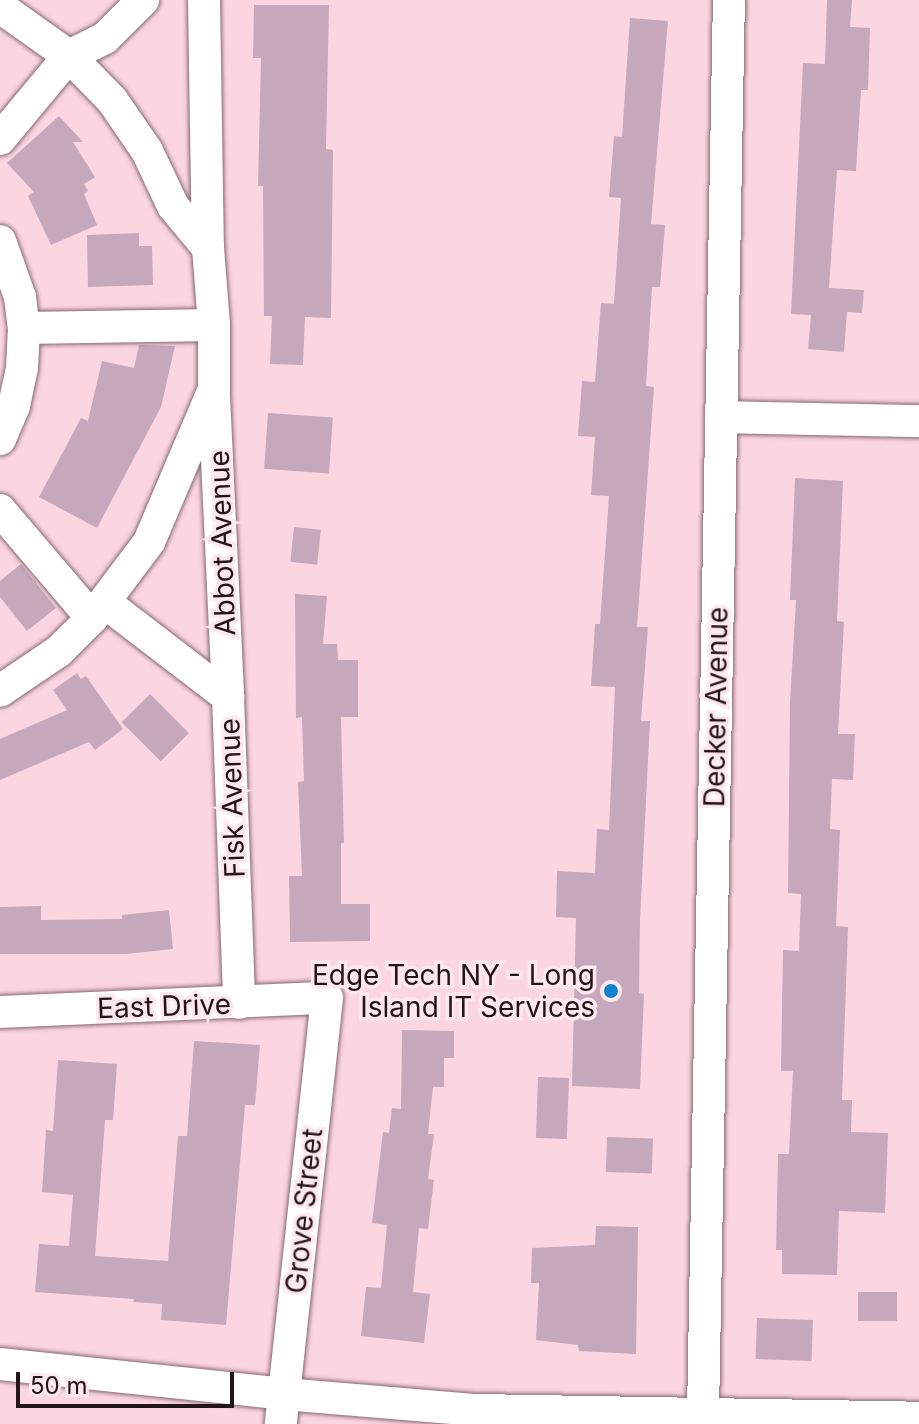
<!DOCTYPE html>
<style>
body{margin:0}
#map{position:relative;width:919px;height:1424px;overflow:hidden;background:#fbd6e0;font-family:Inter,sans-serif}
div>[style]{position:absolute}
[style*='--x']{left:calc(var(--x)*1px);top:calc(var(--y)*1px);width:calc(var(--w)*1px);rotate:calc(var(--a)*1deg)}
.building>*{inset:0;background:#c5a8bc;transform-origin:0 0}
.roads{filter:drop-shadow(0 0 2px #886871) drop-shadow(0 0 2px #886871)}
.street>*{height:32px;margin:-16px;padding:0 16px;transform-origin:16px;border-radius:16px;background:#fff}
.dots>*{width:22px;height:22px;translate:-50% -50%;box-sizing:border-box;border:4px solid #fee8ed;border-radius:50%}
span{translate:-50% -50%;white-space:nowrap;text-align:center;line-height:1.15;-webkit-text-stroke:7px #fee8ed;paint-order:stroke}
.street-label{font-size:28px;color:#211518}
.poi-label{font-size:28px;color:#211518}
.right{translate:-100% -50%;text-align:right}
.scale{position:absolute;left:16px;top:1372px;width:218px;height:36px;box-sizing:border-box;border:4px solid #211518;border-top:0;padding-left:10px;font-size:24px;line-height:28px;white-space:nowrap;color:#211518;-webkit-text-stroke:6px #fee8ed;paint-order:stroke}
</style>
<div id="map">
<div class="building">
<i style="clip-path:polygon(827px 0,852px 0,850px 27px,870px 28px,868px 90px,861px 90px,856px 171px,837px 170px,829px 288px,864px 290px,862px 313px,847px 312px,844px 352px,808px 349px,811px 315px,791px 314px,803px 63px,825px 64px)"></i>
<i style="clip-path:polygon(254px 5px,329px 5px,326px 149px,333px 150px,331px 318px,305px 317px,303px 365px,270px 364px,272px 316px,264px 316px,263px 186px,258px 186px,261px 58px,253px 58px)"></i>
<i style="clip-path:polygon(630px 18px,668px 21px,651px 224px,665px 225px,660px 287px,652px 287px,646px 386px,654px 387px,637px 627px,648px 627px,641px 721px,650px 721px,640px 920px,639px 993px,644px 994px,640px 1089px,572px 1086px,576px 918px,556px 917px,557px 871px,595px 873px,597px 829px,609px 830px,615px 687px,591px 686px,595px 624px,600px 624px,609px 496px,591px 495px,595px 437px,578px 436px,582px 381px,595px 382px,601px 303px,614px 304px,621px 198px,609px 197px,614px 136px,622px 137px)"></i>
<i style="clip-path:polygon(59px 116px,83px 142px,73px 142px,95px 177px,84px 184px,88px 191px,84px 194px,97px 225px,51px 245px,28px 196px,34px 192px,7px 163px)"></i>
<i style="clip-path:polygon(139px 233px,139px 246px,152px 246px,153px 285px,88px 287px,87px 235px)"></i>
<i style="clip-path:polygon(139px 345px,175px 346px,161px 407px,97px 528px,39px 497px,81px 418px,88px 421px,102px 361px,134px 368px)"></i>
<i style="left:268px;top:413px;width:65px;height:56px;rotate:4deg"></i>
<i style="clip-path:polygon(795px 478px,843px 481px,837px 621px,844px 622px,838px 734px,855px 734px,853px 780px,832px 779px,830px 829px,840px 830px,836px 926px,848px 927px,842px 1100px,852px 1100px,851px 1132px,888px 1133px,885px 1213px,839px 1211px,837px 1275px,782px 1274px,782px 1250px,776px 1250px,778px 1154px,789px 1154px,793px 1071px,781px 1071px,783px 950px,799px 951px,801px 894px,788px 893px,790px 702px,796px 600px,790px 600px)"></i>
<i style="left:294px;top:527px;width:27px;height:35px;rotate:6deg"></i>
<i style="clip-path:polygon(21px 564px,56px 608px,27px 631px,0 597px,0 581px)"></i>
<i style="clip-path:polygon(295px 594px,327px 596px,323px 644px,337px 644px,338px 660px,358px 660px,358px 717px,341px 717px,344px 843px,341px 843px,341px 904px,370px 904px,370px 941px,290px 942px,289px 876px,302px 876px,298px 782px,304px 781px,302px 717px,296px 718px)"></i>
<i style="clip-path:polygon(77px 673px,81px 679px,86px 676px,123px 729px,95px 750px,89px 742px,0 780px,0 739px,67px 710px,53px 690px)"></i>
<i style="left:150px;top:694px;width:55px;height:40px;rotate:45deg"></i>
<i style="clip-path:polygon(41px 906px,41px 920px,122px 919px,122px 915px,169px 910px,173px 949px,126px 954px,0 954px,0 907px)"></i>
<i style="clip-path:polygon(402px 1030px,454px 1031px,454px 1058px,444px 1058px,444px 1087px,433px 1087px,428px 1134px,434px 1134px,428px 1179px,434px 1180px,428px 1229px,419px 1228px,413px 1292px,430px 1294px,424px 1343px,361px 1336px,366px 1287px,381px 1288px,387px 1225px,372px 1223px,383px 1132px,389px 1133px,392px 1108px,401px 1109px)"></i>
<i style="clip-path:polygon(194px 1041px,260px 1045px,255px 1105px,245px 1105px,226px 1325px,161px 1320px,162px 1304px,133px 1302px,134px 1299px,35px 1292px,39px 1244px,69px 1246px,73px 1195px,42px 1192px,46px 1130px,53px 1131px,58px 1060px,117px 1064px,113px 1120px,105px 1120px,95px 1256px,168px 1261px,178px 1136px,187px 1136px)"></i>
<i style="left:538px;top:1077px;width:31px;height:61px;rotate:2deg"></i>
<i style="left:607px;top:1137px;width:46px;height:35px;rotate:2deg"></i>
<i style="clip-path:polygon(596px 1226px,638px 1227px,636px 1354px,579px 1351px,578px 1345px,536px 1340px,539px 1283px,531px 1283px,532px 1248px,595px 1245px)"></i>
<i style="left:858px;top:1292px;width:39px;height:29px"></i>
<i style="left:757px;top:1318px;width:56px;height:41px;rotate:2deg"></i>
</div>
<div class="roads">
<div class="street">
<i style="--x:204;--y:0;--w:248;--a:89.1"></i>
<i style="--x:0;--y:7;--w:85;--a:35.4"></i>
<i style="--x:69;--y:56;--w:62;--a:45.7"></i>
<i style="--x:112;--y:100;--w:62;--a:55.5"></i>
<i style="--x:147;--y:151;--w:61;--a:64.7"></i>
<i style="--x:173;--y:206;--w:55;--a:50.2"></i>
<i style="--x:208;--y:248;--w:77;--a:85.5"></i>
<i style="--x:214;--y:325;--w:64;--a:90"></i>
<i style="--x:214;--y:389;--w:166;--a:113"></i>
<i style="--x:149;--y:542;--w:95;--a:126.9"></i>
<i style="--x:92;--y:618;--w:47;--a:135"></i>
<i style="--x:59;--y:651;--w:71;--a:145.9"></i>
<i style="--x:0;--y:139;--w:108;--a:-50.3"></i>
<i style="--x:69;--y:56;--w:40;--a:-26.6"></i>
<i style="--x:105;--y:38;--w:54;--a:-45"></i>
<i style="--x:0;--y:241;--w:59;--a:70.3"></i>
<i style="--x:20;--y:297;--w:31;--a:83"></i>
<i style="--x:24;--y:328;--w:40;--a:92.9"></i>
<i style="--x:22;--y:368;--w:39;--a:102"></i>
<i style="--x:14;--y:406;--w:36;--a:113"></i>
<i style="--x:24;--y:328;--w:190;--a:-0.9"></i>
<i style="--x:214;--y:396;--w:301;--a:87.3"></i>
<i style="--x:721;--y:417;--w:198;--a:1.2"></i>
<i style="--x:0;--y:510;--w:142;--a:49.6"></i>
<i style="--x:107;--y:604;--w:153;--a:37.5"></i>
<i style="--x:228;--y:697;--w:306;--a:87.9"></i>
<i style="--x:0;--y:1012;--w:327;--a:-2.5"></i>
<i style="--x:327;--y:998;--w:428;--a:96.2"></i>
<i style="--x:0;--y:1364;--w:286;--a:6"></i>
<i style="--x:284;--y:1394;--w:193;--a:4.8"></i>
<i style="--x:476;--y:1410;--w:443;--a:1"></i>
<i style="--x:703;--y:1414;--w:1414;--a:-88.95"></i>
</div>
</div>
<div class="dots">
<i style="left:611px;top:991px;background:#1184cd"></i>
</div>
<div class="street-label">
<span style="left:222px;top:543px;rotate:-92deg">Abbot Avenue</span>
<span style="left:716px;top:707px;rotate:-89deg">Decker Avenue</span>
<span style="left:232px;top:798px;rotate:-92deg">Fisk Avenue</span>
<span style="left:164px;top:1006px;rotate:-2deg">East Drive</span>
<span style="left:304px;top:1211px;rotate:-84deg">Grove Street</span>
</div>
<div class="poi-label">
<span class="right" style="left:595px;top:991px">Edge Tech NY - Long<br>Island IT Services</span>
</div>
<div class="scale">50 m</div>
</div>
